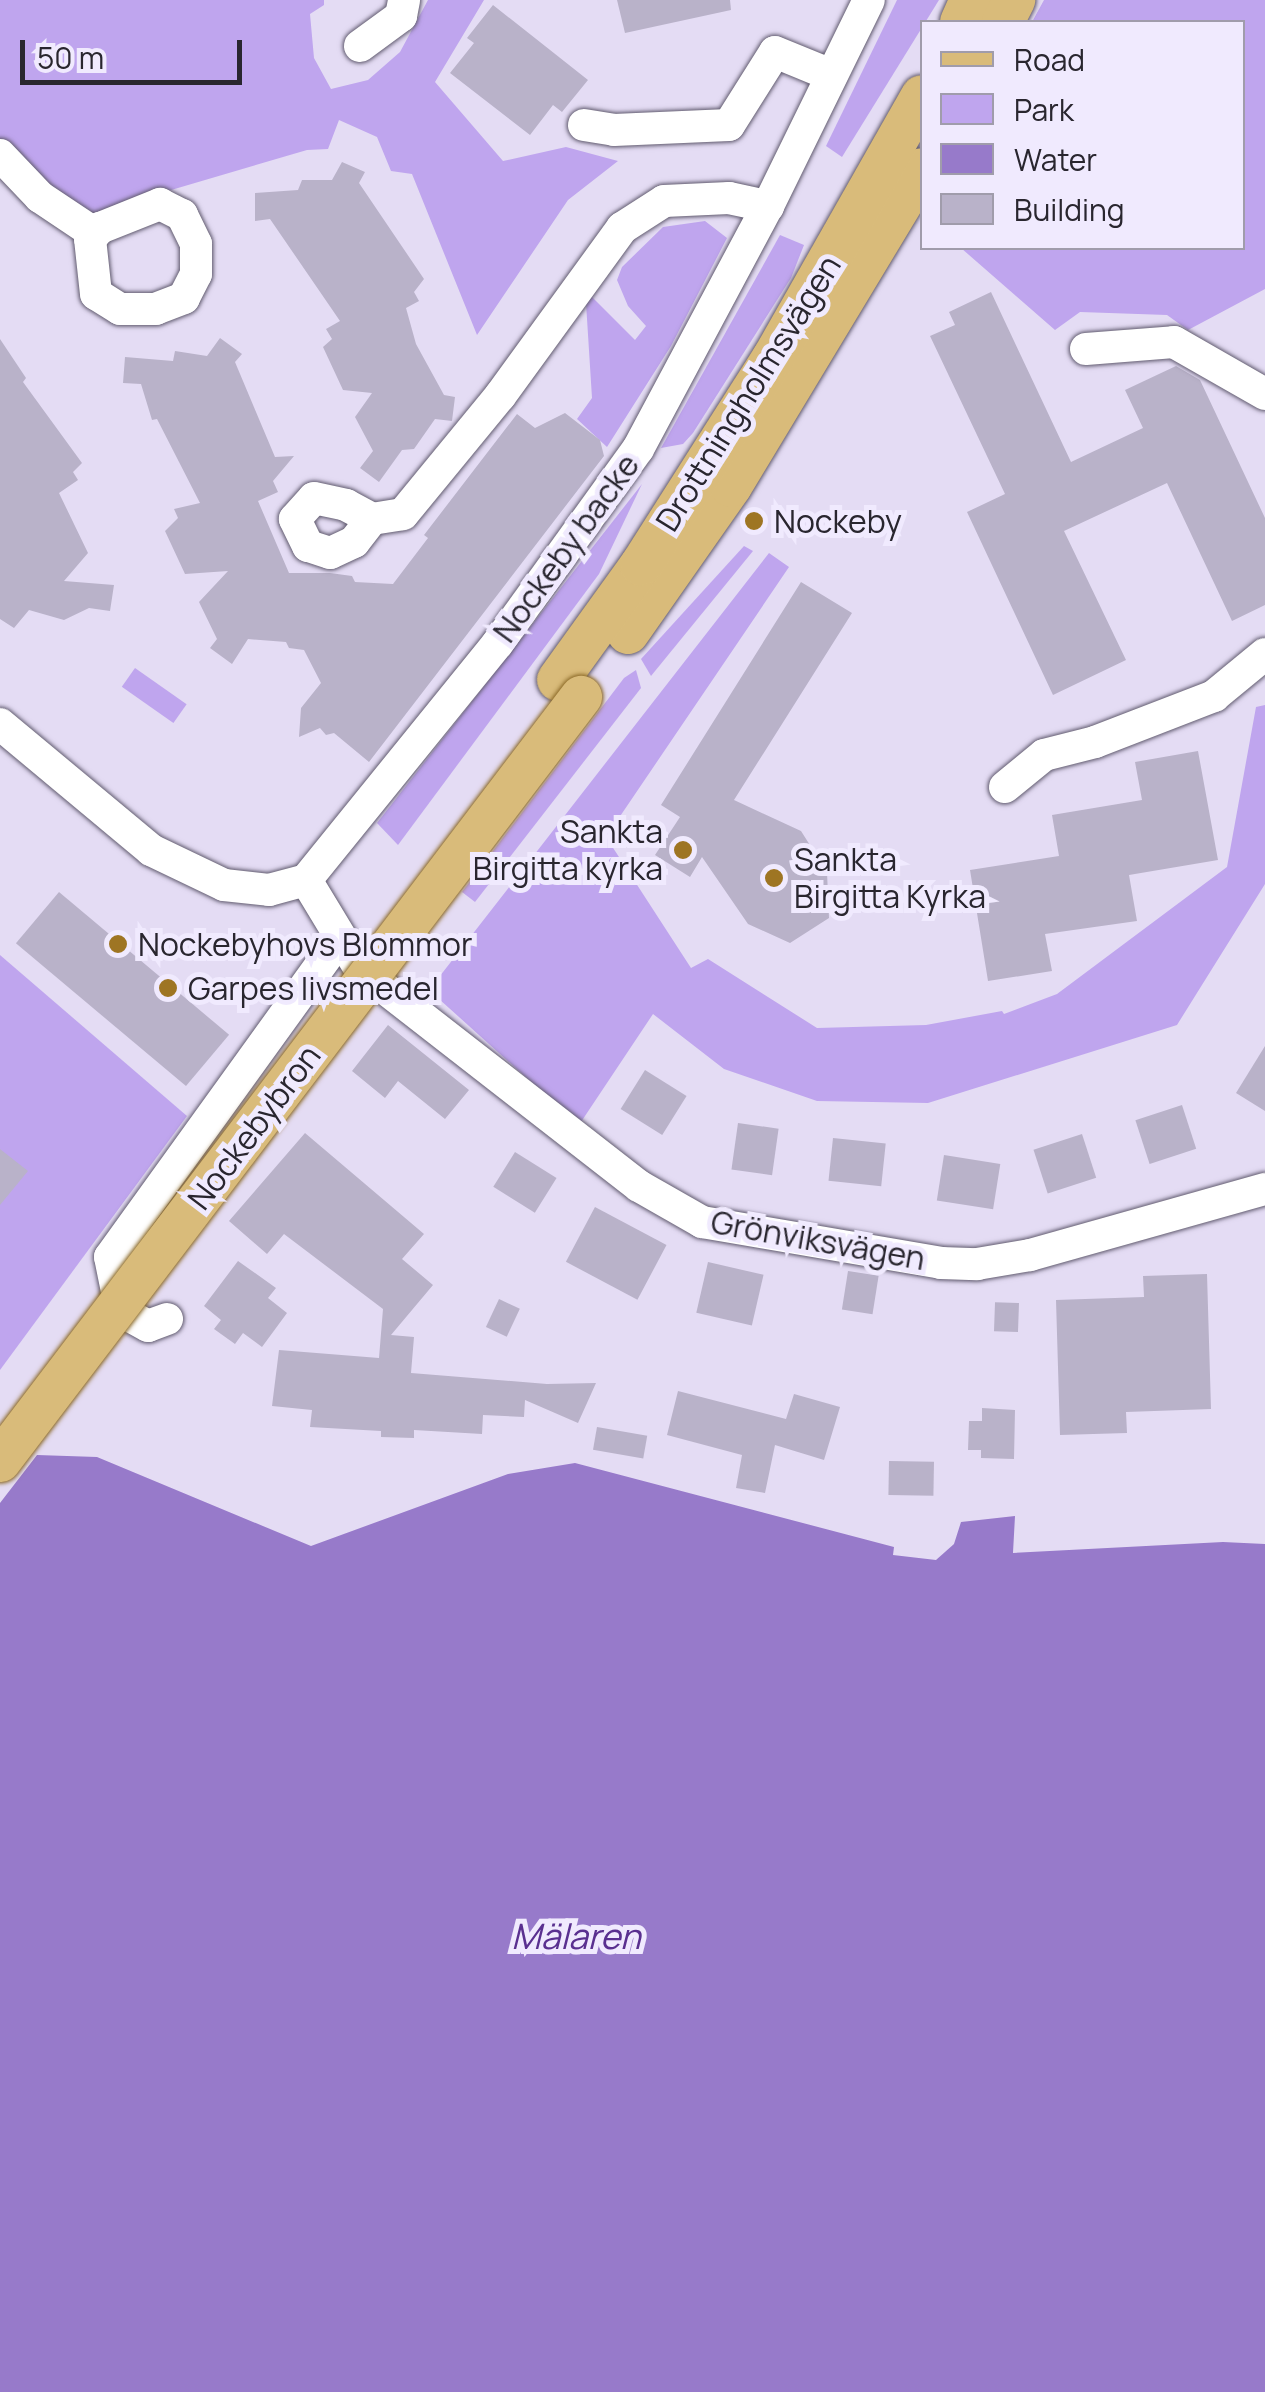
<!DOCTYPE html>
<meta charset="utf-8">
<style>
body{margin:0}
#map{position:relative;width:1265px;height:2392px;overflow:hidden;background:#e4dcf4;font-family:Manrope,sans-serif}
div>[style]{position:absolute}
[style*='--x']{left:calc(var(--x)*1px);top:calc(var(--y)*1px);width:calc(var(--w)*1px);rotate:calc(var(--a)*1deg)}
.green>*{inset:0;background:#bfa5ee;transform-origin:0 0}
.water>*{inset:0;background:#977aca}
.building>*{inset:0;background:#b9b2c9;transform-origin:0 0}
.roads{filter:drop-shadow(0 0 2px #615b6f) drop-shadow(0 0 2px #615b6f)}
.minor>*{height:32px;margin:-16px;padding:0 16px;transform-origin:16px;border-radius:16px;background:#fff}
.major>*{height:42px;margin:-21px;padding:0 21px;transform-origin:21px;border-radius:21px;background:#d9bb7a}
.bridges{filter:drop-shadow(0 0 2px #8b6927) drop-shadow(0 0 2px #8b6927)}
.major-bridge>*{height:42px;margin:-21px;padding:0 21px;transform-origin:21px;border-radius:21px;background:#d9bb7a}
.dots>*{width:28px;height:28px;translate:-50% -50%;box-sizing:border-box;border:5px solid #f0eafe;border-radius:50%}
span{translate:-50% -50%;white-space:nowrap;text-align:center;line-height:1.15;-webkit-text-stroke:10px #f0eafe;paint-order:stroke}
.street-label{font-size:32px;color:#29262f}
.poi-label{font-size:32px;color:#29262f}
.left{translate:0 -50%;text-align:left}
.right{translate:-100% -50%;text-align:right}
.water-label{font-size:35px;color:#5a3090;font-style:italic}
.legend{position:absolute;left:920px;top:20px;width:325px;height:230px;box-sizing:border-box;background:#f0eafe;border:2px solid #a09cab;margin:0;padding:12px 18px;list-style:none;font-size:30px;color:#29262f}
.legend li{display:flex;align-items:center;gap:20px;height:50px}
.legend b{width:50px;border:2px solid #a09cab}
.scale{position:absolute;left:20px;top:40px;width:222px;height:45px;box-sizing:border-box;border:5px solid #29262f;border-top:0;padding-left:12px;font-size:30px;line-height:35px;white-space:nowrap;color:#29262f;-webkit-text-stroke:8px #f0eafe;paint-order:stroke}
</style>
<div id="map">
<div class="green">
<i style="clip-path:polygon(0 0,324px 0,324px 5px,310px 14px,314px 58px,331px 89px,368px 80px,400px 52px,428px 0,484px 0,435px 82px,503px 161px,566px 147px,618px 161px,568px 200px,477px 335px,412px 174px,391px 171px,377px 137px,339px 120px,328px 149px,307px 150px,144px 198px,115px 214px,91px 214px,49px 188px,0 143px)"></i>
<i style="clip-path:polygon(897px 0,939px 0,842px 157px,826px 146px)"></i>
<i style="clip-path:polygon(1044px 0,1265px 0,1265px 289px,1188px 330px,1167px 315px,1080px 312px,1055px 330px,961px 248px,1242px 248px,1242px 22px,1032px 22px)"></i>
<i style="clip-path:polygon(705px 221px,727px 238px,671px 346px,607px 447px,577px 419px,592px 398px,586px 303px,591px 296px,635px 340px,646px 326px,628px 306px,617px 280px,622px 267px,663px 227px)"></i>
<i style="clip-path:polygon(780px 235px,804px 245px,791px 278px,693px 433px,683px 444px,661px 448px)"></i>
<i style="clip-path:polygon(642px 484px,599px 574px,398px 845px,377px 823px)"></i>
<i style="clip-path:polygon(744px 546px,753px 551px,651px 676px,641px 659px)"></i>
<i style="clip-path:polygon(769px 553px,789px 567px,606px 837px,691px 968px,708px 959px,817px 1028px,926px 1025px,1002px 1011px,1004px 1014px,1057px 994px,1227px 867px,1256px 707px,1265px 705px,1265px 884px,1177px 1025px,928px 1103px,817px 1101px,724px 1069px,653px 1014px,579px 1125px,429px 990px)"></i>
<i style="left:135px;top:668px;width:63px;height:23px;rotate:35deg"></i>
<i style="clip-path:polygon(636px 670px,641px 688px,475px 902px,462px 892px,624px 678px)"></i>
<i style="clip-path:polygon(0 955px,187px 1116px,0 1370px)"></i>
</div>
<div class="water">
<i style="clip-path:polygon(37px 1455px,97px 1457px,311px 1546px,508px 1474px,575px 1463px,894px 1547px,893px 1555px,936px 1560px,954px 1544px,961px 1522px,1015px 1516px,1013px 1553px,1223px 1542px,1265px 1544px,1265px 2392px,0 2392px,0 1503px)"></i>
</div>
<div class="building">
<i style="clip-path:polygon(617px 0,730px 0,731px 10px,625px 33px)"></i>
<i style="clip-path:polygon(493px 5px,588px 80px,562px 112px,553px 105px,530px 135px,450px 73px,474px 43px,467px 38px)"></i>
<i style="clip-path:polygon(342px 162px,365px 172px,359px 183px,424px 279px,414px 292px,419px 301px,406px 308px,416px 344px,444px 395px,455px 397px,452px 421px,435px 419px,414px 449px,402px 450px,379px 482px,360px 468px,373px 451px,355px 417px,372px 393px,343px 390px,323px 347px,332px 339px,326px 329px,340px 321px,270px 219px,255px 221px,255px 193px,298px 190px,302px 180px,332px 180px)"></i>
<i style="clip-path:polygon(991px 292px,1071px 462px,1143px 428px,1125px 390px,1176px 366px,1200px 380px,1265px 518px,1265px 605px,1232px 621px,1167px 483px,1064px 531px,1126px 660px,1053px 695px,967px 512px,1005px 494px,930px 336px,955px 325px,949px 312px)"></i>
<i style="clip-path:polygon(220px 338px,242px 354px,235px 362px,275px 457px,294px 456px,273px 481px,278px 492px,258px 501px,289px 573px,330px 573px,352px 576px,355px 582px,393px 584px,428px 538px,424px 535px,517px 414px,535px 428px,565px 413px,600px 440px,604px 456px,369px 762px,334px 733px,326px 735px,320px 728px,299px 737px,301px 708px,321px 683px,304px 650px,289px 648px,286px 642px,248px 639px,232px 664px,210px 648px,217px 639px,199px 602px,228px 571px,185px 574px,165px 531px,178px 518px,174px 509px,200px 503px,157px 419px,152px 420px,141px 384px,123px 383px,125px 357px,173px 361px,175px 351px,207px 356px)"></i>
<i style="clip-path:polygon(0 339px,26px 378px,23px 382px,82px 463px,73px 472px,78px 480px,59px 493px,88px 553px,64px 581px,114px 585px,110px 611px,89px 608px,64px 620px,29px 610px,14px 628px,0 619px)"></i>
<i style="clip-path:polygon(801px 582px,852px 613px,734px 800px,801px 831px,827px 872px,829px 918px,790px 943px,748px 924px,702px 857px,690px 877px,655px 855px,680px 817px,661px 805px)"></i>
<i style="clip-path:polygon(1198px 751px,1218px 860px,1129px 875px,1137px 921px,1045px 934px,1052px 971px,988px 981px,970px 870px,1059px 856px,1052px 815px,1142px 800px,1135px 762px)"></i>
<i style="left:59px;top:892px;width:222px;height:67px;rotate:40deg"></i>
<i style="clip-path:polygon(388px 1025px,469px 1090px,445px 1119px,398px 1081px,385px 1098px,352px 1071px)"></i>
<i style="clip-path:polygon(1265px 1046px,1265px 1111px,1236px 1093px)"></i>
<i style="left:645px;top:1070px;width:49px;height:46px;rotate:32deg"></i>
<i style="left:1182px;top:1105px;width:46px;height:49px;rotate:72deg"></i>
<i style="left:738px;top:1123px;width:41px;height:47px;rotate:8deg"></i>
<i style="clip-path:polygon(305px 1133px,424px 1234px,402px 1259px,433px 1285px,391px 1335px,414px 1337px,411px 1373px,547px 1384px,596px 1383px,578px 1423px,525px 1400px,524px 1417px,483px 1415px,482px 1434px,414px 1430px,414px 1438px,381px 1437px,381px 1431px,310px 1427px,312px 1410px,272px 1406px,279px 1350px,379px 1358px,383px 1309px,284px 1234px,267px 1254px,229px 1221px)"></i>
<i style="left:1082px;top:1134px;width:46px;height:51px;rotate:72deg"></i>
<i style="left:833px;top:1138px;width:53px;height:43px;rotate:6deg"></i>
<i style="clip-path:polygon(0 1149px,28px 1171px,0 1205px)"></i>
<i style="left:515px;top:1152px;width:49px;height:41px;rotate:32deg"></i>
<i style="left:944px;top:1155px;width:57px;height:46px;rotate:9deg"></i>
<i style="left:595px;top:1207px;width:81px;height:62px;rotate:28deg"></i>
<i style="clip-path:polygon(238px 1261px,276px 1288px,268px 1298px,287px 1313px,262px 1347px,243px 1333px,235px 1344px,214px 1329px,221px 1320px,204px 1306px)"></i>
<i style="left:708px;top:1262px;width:57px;height:52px;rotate:13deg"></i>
<i style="left:848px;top:1271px;width:31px;height:39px;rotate:9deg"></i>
<i style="clip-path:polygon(1207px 1274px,1211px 1409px,1126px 1412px,1127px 1433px,1060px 1435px,1056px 1300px,1144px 1297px,1143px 1276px)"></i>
<i style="left:499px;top:1299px;width:23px;height:31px;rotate:25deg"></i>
<i style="left:1019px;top:1303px;width:29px;height:24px;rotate:92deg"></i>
<i style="clip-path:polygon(678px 1391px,786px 1419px,794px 1394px,840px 1407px,824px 1460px,775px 1445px,765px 1493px,736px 1488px,742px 1455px,667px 1435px)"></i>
<i style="clip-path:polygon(982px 1408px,1015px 1410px,1014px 1459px,981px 1458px,981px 1450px,968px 1450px,969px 1421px,982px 1421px)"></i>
<i style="left:597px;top:1427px;width:51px;height:23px;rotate:10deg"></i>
<i style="left:889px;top:1461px;width:45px;height:34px;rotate:1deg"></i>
</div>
<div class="roads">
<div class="minor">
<i style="--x:360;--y:46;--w:51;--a:-36.2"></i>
<i style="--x:401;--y:16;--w:16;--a:-79"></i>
<i style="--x:584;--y:125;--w:30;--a:9"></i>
<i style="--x:614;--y:130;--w:115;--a:-2.5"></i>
<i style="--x:729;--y:125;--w:86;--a:-57.8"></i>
<i style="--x:775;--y:52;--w:61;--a:22.3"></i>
<i style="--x:0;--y:155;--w:58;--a:46.4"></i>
<i style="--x:40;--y:197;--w:65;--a:33.7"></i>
<i style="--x:160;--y:204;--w:25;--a:27"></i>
<i style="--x:182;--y:215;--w:32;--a:64"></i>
<i style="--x:196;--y:244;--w:30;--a:90"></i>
<i style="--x:196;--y:274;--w:27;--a:117"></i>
<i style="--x:184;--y:298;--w:30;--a:159"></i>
<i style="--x:156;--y:309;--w:36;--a:180"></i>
<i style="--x:120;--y:309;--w:28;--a:-148"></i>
<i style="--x:96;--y:294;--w:55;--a:-96.2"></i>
<i style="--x:90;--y:239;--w:15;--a:-48"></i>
<i style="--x:100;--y:228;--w:65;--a:-21.8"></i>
<i style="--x:1086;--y:349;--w:88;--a:-4.5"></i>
<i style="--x:1174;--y:342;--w:105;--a:29.7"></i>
<i style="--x:372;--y:519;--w:29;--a:128"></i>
<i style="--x:354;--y:542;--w:26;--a:155"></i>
<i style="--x:330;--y:553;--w:23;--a:-162"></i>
<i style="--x:308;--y:546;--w:30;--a:-116"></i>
<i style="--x:295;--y:519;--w:28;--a:-48"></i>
<i style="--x:314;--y:498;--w:33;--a:12"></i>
<i style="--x:346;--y:505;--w:30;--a:28"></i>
<i style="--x:372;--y:519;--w:31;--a:-9"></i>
<i style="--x:403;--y:514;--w:153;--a:-50.6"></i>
<i style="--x:500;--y:396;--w:208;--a:-54"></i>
<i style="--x:622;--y:228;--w:50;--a:-32.7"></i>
<i style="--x:664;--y:201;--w:65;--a:-2.6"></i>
<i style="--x:729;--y:198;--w:40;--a:12"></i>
<i style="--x:0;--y:724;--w:197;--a:39.8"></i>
<i style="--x:151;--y:850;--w:81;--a:25.6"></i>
<i style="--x:224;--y:885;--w:45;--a:6.3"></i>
<i style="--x:269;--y:890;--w:38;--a:-15"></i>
<i style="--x:306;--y:880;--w:305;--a:-51"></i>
<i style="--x:498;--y:643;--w:239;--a:-54.2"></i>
<i style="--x:638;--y:449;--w:276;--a:-61.9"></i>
<i style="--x:768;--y:206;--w:229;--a:-63.9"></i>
<i style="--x:1005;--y:787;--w:50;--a:-39.4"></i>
<i style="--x:1044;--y:755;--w:53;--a:-14.3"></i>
<i style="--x:1095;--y:742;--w:128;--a:-21.1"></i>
<i style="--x:1214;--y:696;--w:66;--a:-39.5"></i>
<i style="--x:306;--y:880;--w:104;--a:58.8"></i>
<i style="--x:360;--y:969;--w:353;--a:37.9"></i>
<i style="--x:639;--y:1186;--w:73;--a:29.7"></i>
<i style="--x:702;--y:1222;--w:242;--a:9.7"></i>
<i style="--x:941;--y:1263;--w:36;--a:2"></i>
<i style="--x:977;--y:1264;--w:54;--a:-9.6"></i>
<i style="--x:1030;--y:1255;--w:244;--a:-15.7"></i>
<i style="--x:167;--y:1319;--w:20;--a:160"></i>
<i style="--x:148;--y:1326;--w:31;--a:-151"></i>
<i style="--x:121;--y:1311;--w:55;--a:-101.5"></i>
<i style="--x:110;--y:1257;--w:393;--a:-54.2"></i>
</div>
<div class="major">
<i style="--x:961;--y:22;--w:24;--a:-66"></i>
<i style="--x:1003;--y:22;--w:25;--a:-63"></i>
<i style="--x:628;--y:633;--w:179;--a:-55"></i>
<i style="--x:731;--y:486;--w:370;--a:-58.9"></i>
<i style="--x:558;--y:680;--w:142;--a:-54.2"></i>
<i style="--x:641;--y:565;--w:246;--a:-57.5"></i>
<i style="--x:773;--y:358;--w:301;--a:-60.4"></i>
</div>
</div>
<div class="bridges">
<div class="major-bridge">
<i style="--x:0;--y:1461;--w:960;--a:-52.75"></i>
</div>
</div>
<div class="dots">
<i style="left:754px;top:521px;background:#9e7523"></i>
<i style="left:683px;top:850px;background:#9e7523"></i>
<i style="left:774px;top:878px;background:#9e7523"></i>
<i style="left:118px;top:944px;background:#9e7523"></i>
<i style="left:168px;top:988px;background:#9e7523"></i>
</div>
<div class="street-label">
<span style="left:748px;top:393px;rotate:-58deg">Drottningholmsvägen</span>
<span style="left:566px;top:548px;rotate:-54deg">Nockeby backe</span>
<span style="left:254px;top:1127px;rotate:-53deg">Nockebybron</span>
<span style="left:818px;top:1240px;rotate:10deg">Grönviksvägen</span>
</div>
<div class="poi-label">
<span class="left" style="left:774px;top:521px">Nockeby</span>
<span class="right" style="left:663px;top:850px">Sankta<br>Birgitta kyrka</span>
<span class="left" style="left:794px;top:878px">Sankta<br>Birgitta Kyrka</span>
<span class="left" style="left:138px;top:944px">Nockebyhovs Blommor</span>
<span class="left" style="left:188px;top:988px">Garpes livsmedel</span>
</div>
<div class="water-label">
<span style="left:576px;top:1936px">Mälaren</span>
</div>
<ul class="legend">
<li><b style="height:12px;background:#d9bb7a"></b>Road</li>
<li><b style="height:28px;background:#bfa5ee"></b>Park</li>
<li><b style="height:28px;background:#977aca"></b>Water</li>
<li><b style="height:28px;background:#b9b2c9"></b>Building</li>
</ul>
<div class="scale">50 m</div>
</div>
